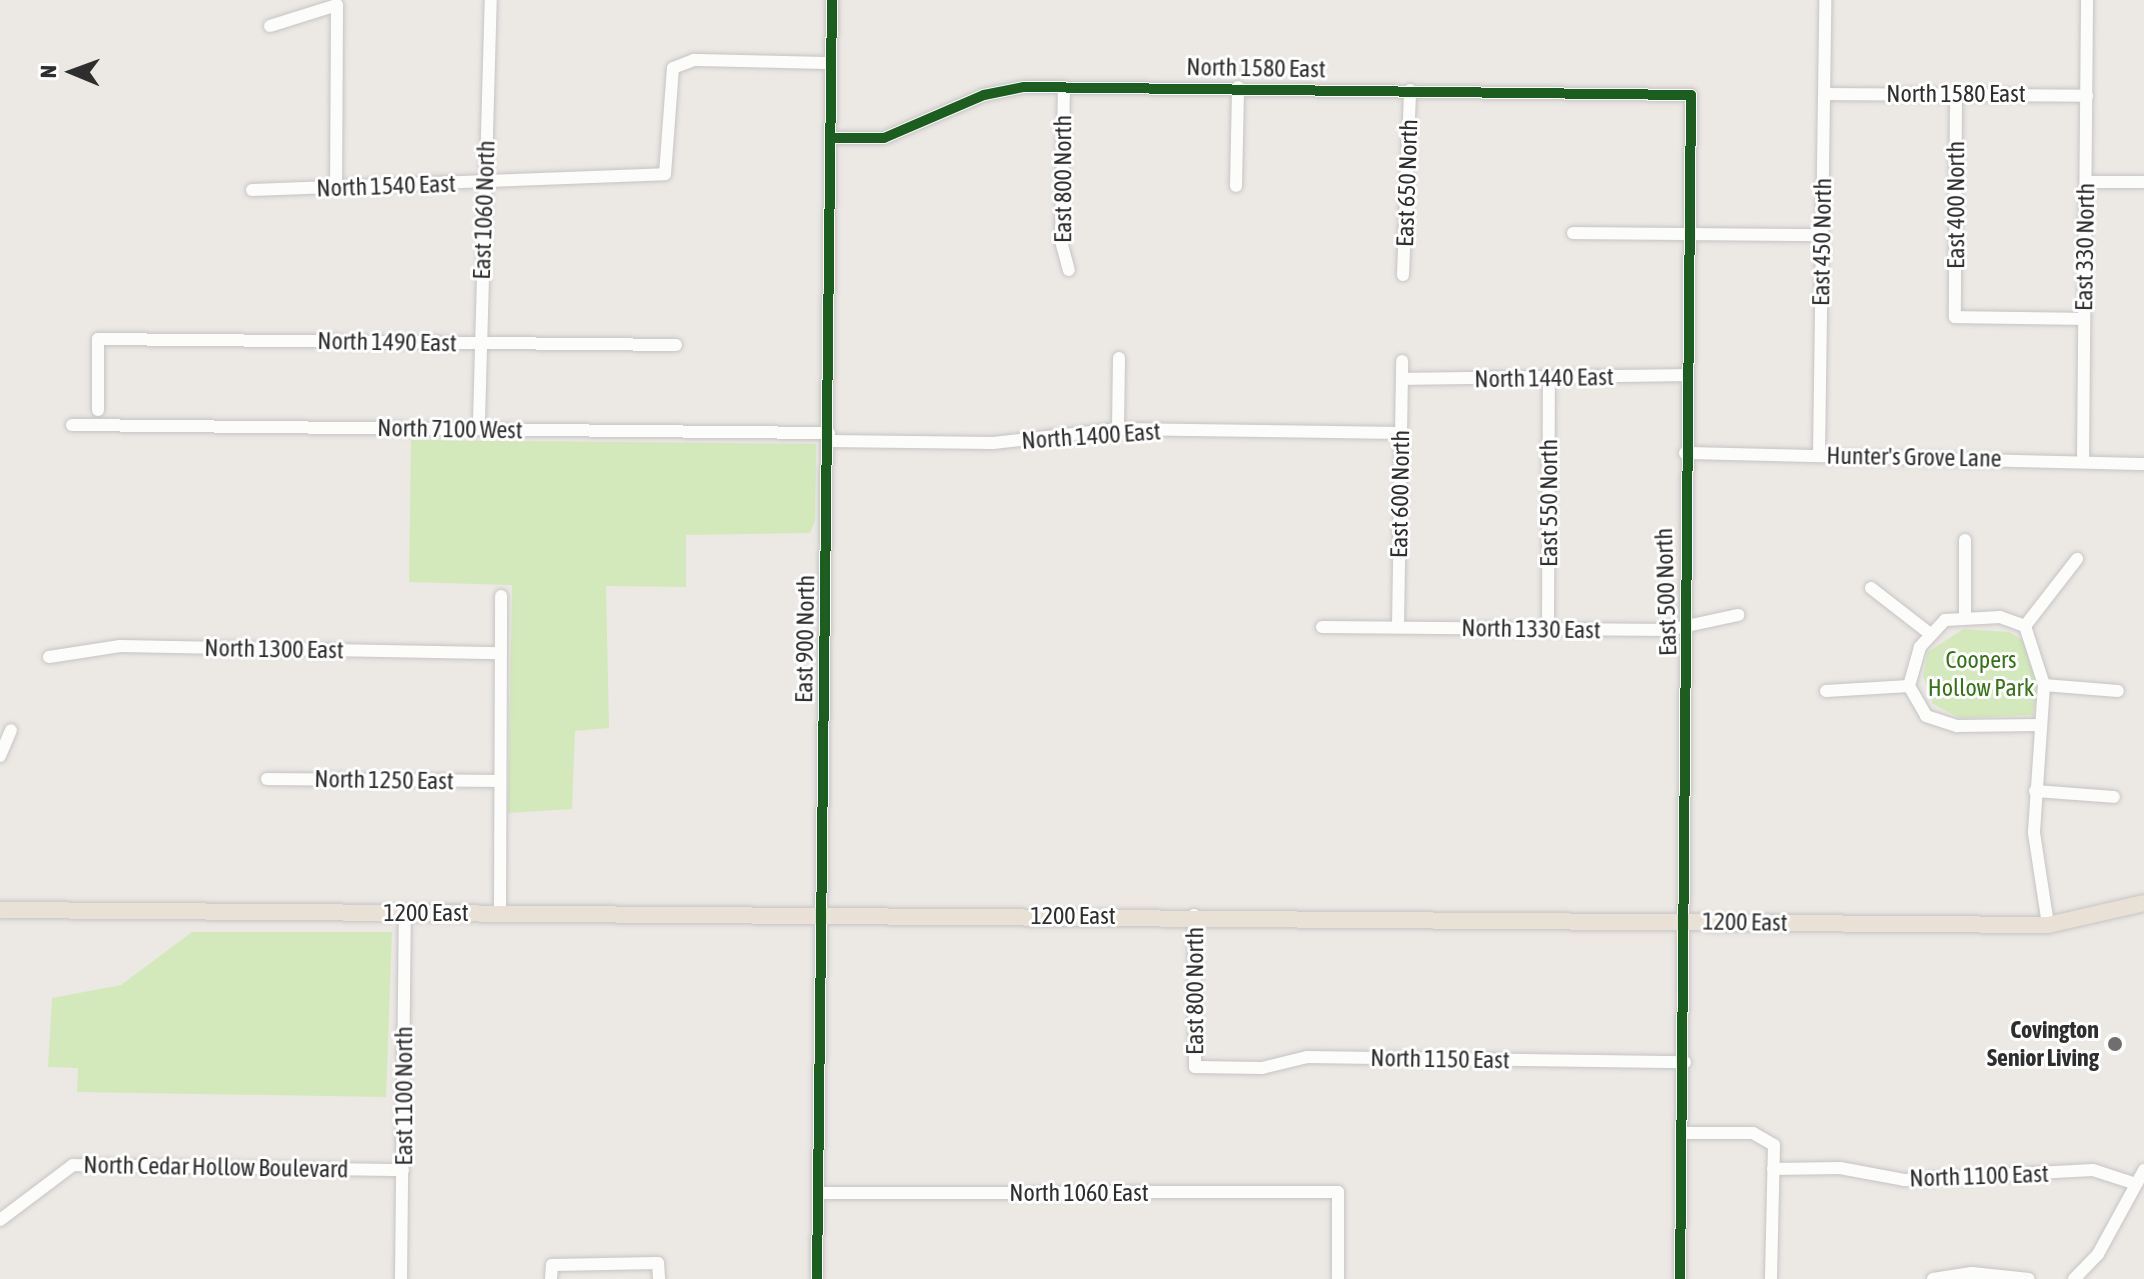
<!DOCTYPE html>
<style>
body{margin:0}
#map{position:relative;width:2144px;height:1279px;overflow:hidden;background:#ece8e4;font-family:"Asap Condensed",sans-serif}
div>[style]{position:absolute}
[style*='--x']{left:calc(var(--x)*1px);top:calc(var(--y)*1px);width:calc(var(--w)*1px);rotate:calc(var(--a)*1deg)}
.green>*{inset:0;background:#d3e9bb}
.roads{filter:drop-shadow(0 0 2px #c6c5c5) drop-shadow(0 0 2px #c6c5c5)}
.minor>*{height:12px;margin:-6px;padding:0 6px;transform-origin:6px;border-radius:6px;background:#fcfcfb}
.major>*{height:16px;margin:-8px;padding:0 8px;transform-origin:8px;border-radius:8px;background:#e9e1d5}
.cycleway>*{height:10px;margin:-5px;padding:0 5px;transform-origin:5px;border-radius:5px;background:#1b5e20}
.dots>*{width:22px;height:22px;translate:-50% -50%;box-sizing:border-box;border:4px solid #fff;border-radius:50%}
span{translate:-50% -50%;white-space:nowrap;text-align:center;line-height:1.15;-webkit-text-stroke:6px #fff;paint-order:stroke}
.street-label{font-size:24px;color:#2e2e2e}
.park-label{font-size:24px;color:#357316}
.poi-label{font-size:24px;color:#2e2e2e;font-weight:700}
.right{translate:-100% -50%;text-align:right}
.north{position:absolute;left:32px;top:32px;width:80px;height:80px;-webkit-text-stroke:6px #fff;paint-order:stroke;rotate:271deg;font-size:22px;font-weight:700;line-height:32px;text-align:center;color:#2e2e2e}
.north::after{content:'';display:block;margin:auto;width:28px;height:36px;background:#2e2e2e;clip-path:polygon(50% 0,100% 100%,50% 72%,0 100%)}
</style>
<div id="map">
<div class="green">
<i style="clip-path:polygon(411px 440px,816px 444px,815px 521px,810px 533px,686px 535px,686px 587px,606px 586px,609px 728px,575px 731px,572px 809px,508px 813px,512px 585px,409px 582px)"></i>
<i style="clip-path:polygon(1963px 629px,2009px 632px,2026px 642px,2039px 673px,2033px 715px,1960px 718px,1933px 704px,1923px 676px,1928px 652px)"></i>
<i style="clip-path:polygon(192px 932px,392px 932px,386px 1097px,77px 1092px,78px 1068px,48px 1067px,52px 998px,121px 985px)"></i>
</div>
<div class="roads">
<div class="minor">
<i style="--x:270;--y:26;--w:70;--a:-17.4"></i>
<i style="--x:337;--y:5;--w:179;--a:90.3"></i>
<i style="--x:1064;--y:87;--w:154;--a:91.1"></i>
<i style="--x:1061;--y:241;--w:30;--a:75"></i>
<i style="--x:1956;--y:93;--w:224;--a:90.3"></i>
<i style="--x:1955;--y:317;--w:129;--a:0.9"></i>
<i style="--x:1825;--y:94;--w:262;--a:0.4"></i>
<i style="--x:831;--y:138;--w:53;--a:0"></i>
<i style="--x:884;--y:138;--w:109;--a:-23.3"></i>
<i style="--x:984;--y:95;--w:41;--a:-11.3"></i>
<i style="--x:1024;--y:87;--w:667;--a:0.69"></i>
<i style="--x:1691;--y:95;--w:1184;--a:90.53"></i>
<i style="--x:2086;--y:182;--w:58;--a:0"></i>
<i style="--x:1236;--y:186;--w:99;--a:-88.8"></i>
<i style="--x:252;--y:190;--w:413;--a:-2.2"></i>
<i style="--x:665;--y:174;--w:106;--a:-85.7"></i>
<i style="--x:673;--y:68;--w:22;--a:-21"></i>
<i style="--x:694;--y:60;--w:137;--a:1.3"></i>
<i style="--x:1573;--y:233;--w:248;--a:0.5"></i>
<i style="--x:1403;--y:275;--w:185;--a:-87.8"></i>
<i style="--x:1402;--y:379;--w:284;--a:-0.8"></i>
<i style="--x:98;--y:410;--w:71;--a:-90"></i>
<i style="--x:98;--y:339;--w:578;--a:0.59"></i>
<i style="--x:479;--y:420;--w:420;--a:-88.4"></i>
<i style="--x:72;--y:425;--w:757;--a:0.61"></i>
<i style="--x:1118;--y:429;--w:71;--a:-89.2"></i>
<i style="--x:829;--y:441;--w:164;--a:0.7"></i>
<i style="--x:993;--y:443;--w:126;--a:-6.4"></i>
<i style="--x:1118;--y:429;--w:283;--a:0.8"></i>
<i style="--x:1685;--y:453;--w:459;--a:1.4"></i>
<i style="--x:1819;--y:455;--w:455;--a:-89.2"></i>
<i style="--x:2083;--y:462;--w:462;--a:-89.5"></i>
<i style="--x:1965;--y:540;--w:76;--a:90"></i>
<i style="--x:1871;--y:588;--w:73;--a:37.8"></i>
<i style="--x:2025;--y:626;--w:27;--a:-160"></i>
<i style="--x:2000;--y:617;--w:55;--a:176.9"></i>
<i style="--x:1945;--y:620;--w:37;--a:133"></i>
<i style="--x:1920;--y:647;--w:41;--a:105.8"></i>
<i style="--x:1909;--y:686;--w:34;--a:60"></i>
<i style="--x:1926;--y:716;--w:33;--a:18"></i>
<i style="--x:1957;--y:726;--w:81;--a:-0.7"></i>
<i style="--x:2025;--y:626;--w:62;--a:72.1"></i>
<i style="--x:2044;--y:685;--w:148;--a:93.9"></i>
<i style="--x:2034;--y:833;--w:93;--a:81.3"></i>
<i style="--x:2025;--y:626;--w:85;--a:-52.2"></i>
<i style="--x:1322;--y:627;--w:346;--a:0.5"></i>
<i style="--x:1668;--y:630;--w:72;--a:-12.1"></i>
<i style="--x:1398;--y:627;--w:266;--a:-89.1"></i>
<i style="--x:1548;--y:628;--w:250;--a:-89.8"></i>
<i style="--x:49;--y:657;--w:72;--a:-8.8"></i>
<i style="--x:120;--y:646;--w:381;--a:1.1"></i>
<i style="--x:2044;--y:685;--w:74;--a:4.6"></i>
<i style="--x:1826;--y:691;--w:83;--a:-3.4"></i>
<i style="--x:0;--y:756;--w:28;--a:-67"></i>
<i style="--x:267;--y:779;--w:233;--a:0.5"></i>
<i style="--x:2035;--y:791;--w:79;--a:4.3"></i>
<i style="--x:500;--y:913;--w:317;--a:-89.8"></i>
<i style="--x:1194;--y:915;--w:152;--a:89.6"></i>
<i style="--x:1195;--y:1067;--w:67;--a:0.9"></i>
<i style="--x:1262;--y:1068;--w:46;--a:-13.7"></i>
<i style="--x:1307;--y:1057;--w:378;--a:0.8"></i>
<i style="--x:1685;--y:1133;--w:68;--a:0"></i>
<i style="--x:1753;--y:1133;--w:24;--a:30"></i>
<i style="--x:1774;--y:1145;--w:134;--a:91.3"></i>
<i style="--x:1773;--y:1169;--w:67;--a:-0.9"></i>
<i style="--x:1840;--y:1168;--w:65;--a:10.6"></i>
<i style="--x:1904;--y:1180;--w:189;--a:-3"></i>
<i style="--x:2093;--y:1170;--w:45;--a:18"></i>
<i style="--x:819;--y:1193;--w:519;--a:-0.11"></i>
<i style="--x:1338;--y:1192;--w:87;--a:90"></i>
<i style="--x:0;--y:1220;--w:91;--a:-37"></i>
<i style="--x:73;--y:1165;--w:330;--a:0.9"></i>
<i style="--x:401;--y:1279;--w:366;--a:-89.4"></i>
<i style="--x:551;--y:1279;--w:14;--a:-86"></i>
<i style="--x:552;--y:1265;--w:106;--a:-1.1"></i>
<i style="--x:658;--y:1263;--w:16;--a:86"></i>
<i style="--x:817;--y:1279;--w:1279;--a:-89.33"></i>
<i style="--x:1933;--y:1279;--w:39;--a:-9"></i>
<i style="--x:1972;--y:1273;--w:57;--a:6"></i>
<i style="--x:2074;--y:1279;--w:35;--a:-46"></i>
<i style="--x:2098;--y:1254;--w:96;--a:-61.3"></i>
</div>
<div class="major">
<i style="--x:0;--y:910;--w:2048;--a:0.42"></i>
<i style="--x:2048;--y:925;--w:98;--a:-12.9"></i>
</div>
</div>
<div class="cycleway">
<i style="--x:831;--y:138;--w:53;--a:0"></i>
<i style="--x:884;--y:138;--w:109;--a:-23.3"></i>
<i style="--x:984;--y:95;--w:41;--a:-11.3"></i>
<i style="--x:1024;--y:87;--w:667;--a:0.69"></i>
<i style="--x:1691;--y:95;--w:1184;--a:90.53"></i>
<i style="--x:817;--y:1279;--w:1279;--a:-89.33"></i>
</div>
<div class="dots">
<i style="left:2115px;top:1044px;background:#706f6e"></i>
</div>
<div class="street-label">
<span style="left:1256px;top:68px;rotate:1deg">North 1580 East</span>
<span style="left:1956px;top:94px">North 1580 East</span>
<span style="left:1063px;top:179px;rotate:-90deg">East 800 North</span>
<span style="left:1407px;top:183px;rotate:-88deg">East 650 North</span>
<span style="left:386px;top:186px;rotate:-2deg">North 1540 East</span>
<span style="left:1956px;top:205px;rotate:-90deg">East 400 North</span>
<span style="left:484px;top:210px;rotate:-88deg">East 1060 North</span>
<span style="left:1822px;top:242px;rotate:-89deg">East 450 North</span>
<span style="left:2085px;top:247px;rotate:-89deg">East 330 North</span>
<span style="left:387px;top:342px;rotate:1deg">North 1490 East</span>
<span style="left:1544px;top:378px;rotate:-1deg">North 1440 East</span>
<span style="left:450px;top:429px;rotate:1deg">North 7100 West</span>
<span style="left:1091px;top:436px;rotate:-4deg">North 1400 East</span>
<span style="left:1914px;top:457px;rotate:1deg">Hunter's Grove Lane</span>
<span style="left:1400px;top:494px;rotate:-89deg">East 600 North</span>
<span style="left:1549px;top:503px;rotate:-90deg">East 550 North</span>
<span style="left:1666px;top:592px;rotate:-92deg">East 500 North</span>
<span style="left:1531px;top:629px;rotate:1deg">North 1330 East</span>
<span style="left:805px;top:639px;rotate:-89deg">East 900 North</span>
<span style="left:274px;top:649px;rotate:1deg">North 1300 East</span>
<span style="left:384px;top:780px;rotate:1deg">North 1250 East</span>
<span style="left:426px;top:913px">1200 East</span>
<span style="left:1073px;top:916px">1200 East</span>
<span style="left:1745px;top:922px;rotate:1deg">1200 East</span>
<span style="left:1195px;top:991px;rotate:-90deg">East 800 North</span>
<span style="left:1440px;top:1059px;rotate:1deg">North 1150 East</span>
<span style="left:404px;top:1096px;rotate:-90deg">East 1100 North</span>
<span style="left:216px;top:1167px;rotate:1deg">North Cedar Hollow Boulevard</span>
<span style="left:1979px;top:1176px;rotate:-2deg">North 1100 East</span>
<span style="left:1079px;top:1193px">North 1060 East</span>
</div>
<div class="park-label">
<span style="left:1981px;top:674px">Coopers<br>Hollow Park</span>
</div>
<div class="poi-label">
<span class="right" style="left:2099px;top:1044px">Covington<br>Senior Living</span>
</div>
<div class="north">N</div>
</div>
